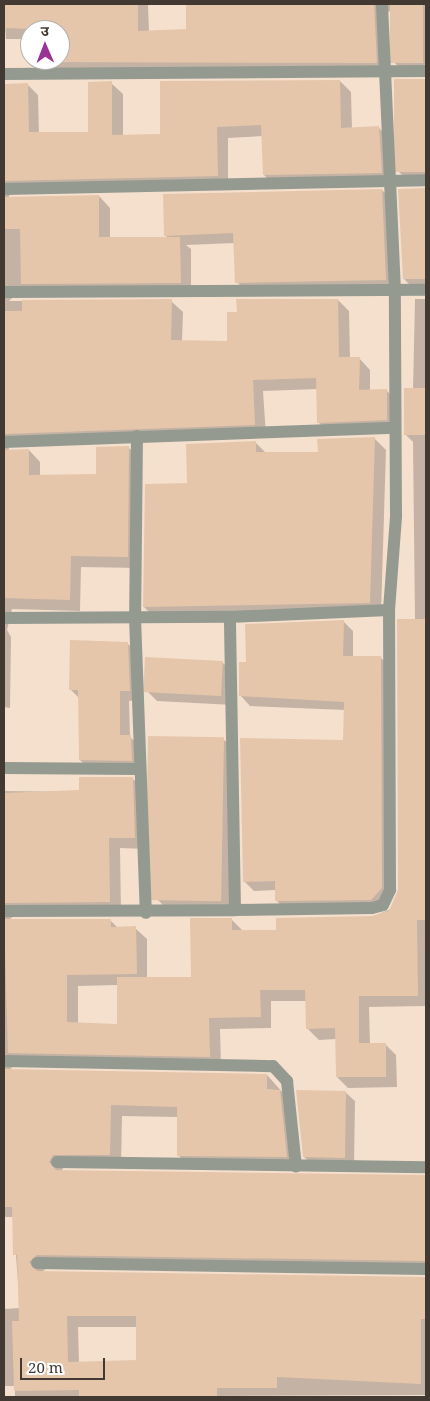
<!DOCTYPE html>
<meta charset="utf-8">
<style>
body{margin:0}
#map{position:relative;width:430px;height:1401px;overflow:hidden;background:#f5e0ce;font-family:"Noto Serif","Noto Sans Devanagari",serif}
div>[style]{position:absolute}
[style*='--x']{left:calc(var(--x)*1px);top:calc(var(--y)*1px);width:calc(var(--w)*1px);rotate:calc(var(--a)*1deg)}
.shadow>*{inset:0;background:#0003}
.building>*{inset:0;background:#e6c6aa;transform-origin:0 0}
.minor>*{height:12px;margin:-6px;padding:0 6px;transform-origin:6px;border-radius:6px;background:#959a90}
span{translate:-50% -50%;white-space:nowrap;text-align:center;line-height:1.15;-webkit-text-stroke:5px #fff;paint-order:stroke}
.frame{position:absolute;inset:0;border:5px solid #423a32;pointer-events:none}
.north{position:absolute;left:20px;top:20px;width:50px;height:50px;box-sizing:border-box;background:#fff;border:1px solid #b3b0ad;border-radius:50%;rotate:359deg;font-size:14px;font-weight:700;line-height:20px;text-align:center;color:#423a32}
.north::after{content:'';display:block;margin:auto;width:18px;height:22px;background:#9a3396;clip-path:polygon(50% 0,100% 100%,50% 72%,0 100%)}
.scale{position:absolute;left:20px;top:1358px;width:85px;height:22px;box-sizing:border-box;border:2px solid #423a32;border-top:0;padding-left:6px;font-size:15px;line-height:18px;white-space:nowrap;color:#423a32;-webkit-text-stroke:4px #fff;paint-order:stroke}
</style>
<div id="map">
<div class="shadow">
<i style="clip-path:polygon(4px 4px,148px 4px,149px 32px,187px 30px,187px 4px,426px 4px,426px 74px,405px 74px,394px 62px,392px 9px,385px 15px,387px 74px,49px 72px,37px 60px,60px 60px,60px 30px,30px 30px,30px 39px,6px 39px)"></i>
<i style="clip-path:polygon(426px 80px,426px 183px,410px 183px,399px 172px,395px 81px)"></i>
<i style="clip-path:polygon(340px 81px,351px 92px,352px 129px,379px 128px,390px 139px,392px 184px,275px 186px,264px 175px,263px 136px,228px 138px,228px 187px,11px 193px,8px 198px,99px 196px,110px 208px,110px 239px,168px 238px,165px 235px,382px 190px,392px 200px,396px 289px,247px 292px,237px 282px,235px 243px,186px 245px,191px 249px,191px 294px,15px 295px,9px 301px,171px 301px,183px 312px,182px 341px,228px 342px,238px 313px,338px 300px,349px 311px,350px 358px,359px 358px,370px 370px,370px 391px,387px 391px,398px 402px,398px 431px,330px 433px,318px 422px,318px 389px,263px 391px,266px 436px,10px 446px,8px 451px,29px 450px,40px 462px,40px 476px,97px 476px,128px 447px,139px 458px,138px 568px,81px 567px,80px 611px,12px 609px,7px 630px,11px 637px,10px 708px,4px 707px,4px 85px,27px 84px,38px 95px,39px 134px,89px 133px,111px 83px,123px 94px,123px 136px,161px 135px)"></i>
<i style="clip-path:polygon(426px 189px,426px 292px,415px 290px,404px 279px,400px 190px)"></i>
<i style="clip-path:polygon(evenodd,415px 299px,426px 299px,426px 1006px,369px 1007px,370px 1044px,385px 1044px,396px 1055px,397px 1087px,348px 1088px,337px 1077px,336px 1039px,319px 1040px,307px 1028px,307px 1001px,271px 1001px,271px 1028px,220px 1029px,221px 1067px,16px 1064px,9px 1070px,267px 1075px,291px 1102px,297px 1168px,189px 1166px,178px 1155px,178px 1117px,122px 1116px,121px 1165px,65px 1166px,61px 1171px,426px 1176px,426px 1273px,49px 1266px,42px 1272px,426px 1278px,426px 1395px,15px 1397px,15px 1386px,4px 1386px,4px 1309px,20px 1308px,13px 1217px,4px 1217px,4px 791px,80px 792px,132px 778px,144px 790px,146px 849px,120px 848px,121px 913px,16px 914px,9px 920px,110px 920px,118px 928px,135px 928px,147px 939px,147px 978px,192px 978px,231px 919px,243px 931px,277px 931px,372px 917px,391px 909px,399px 890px,415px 621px,413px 442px,405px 434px,413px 390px,415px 299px,118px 985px,118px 1025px,78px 1024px,78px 986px,118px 985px,415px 299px,78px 1327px,137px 1327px,138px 1362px,79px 1363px,78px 1327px)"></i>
<i style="clip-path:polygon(374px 438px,386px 450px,381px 614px,156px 619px,144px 607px,188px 484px,255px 442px,266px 453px,319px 453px)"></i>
<i style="clip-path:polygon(343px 621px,353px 631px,353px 657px,381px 658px,390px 667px,387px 907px,286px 910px,277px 901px,276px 890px,254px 891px,244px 881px,344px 741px,345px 710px,250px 706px,241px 696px,247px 663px)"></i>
<i style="clip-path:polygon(127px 643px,137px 653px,139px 700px,129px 701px,130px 737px,141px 747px,142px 770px,90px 770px,80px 760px,79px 698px,70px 689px)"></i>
<i style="clip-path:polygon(222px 662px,232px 672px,233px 705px,157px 701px,147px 691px)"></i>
<i style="clip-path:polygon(223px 739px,233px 748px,235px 911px,167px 909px,158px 900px)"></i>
<i style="clip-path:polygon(345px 1092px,355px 1101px,354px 1167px,314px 1166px,304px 1157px)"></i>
</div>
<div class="building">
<i style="clip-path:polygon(4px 4px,138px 4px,138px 31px,186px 29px,186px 4px,374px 4px,377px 63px,36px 62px,60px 60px,60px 30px,4px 28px)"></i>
<i style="left:390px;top:4px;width:33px;height:59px"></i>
<i style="left:394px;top:79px;width:32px;height:93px"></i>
<i style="clip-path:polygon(340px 80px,341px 128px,379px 126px,382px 173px,263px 175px,261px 125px,217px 127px,218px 176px,4px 181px,4px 84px,28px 83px,29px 132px,88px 132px,88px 82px,112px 81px,112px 135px,160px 134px,160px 81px)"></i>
<i style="clip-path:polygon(426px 188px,426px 279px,403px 279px,398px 189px)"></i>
<i style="clip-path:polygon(382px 189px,386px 280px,235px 283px,233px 233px,164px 236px,163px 194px)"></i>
<i style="clip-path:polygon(99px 195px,99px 237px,180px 237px,181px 283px,21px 284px,20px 229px,4px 229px,4px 197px)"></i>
<i style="clip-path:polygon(172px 299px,171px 340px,227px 341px,227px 312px,237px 312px,236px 299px,338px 299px,339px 357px,360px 357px,359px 390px,387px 389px,387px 420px,317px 423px,316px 378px,253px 380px,255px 425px,4px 434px,4px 311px,22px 311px,22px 300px)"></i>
<i style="left:426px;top:388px;width:47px;height:22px;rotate:90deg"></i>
<i style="clip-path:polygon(375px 437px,370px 603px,143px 607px,145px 484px,187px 483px,186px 444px,256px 441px,256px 452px,318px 452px,317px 439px)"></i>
<i style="clip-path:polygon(129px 446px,128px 557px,71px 556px,70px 600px,4px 598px,4px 450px,29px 449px,29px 475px,96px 474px,96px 447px)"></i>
<i style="clip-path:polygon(397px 619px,426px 619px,426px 920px,417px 920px,418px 996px,359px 996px,359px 1043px,386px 1043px,386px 1077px,336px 1077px,335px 1028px,306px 1029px,305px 990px,260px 990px,261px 1017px,209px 1018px,210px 1057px,8px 1053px,4px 919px,111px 919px,111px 927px,136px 926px,137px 974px,67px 975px,67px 1022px,117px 1024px,117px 977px,191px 977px,190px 918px,232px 918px,232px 930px,276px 930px,276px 918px,372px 916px,389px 911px,398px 890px)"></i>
<i style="clip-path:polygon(344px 620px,343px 656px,381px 656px,382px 888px,371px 900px,275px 901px,275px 881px,243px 882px,240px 738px,343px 740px,344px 702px,239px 696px,239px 662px,246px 662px,245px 624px)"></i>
<i style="clip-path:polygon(70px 640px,128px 642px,130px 691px,120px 691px,120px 735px,131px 735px,132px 761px,79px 760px,78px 690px,69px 690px)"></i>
<i style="left:145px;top:657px;width:78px;height:35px;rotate:3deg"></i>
<i style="left:148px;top:736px;width:76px;height:164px;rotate:1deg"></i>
<i style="clip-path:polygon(79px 777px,133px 777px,135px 838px,109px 838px,110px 902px,4px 903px,4px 793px,79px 790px)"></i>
<i style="clip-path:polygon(evenodd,4px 1069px,267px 1074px,267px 1089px,280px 1090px,287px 1157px,177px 1156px,177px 1107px,111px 1105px,110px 1155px,53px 1155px,49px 1162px,56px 1170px,426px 1175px,426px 1261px,37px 1255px,29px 1262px,37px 1271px,426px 1277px,426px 1319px,421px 1319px,421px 1384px,277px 1377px,277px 1388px,217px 1388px,217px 1397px,79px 1397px,79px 1390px,14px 1391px,12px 1321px,19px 1321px,17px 1255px,13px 1255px,12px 1207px,4px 1207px,4px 1069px,67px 1316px,136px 1316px,136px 1360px,68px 1362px,67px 1316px)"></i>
<i style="clip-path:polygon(296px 1090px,346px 1091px,345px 1158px,303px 1157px)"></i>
</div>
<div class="minor">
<i style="--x:4;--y:74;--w:422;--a:-0.4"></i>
<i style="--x:4;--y:189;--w:422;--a:-1.2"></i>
<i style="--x:4;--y:292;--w:422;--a:-0.3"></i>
<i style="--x:137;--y:436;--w:181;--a:90.6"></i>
<i style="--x:135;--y:617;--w:296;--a:87.9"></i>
<i style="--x:4;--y:442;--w:391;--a:-2.1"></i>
<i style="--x:4;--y:618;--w:226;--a:-0.3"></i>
<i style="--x:230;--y:617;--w:159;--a:-2.5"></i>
<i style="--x:4;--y:768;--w:135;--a:0.4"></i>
<i style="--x:235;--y:910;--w:137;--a:-0.8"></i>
<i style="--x:372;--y:908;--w:11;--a:-15"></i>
<i style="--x:383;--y:905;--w:17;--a:-65"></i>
<i style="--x:390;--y:890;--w:280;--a:-90.2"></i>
<i style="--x:389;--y:610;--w:94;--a:-85.7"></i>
<i style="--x:396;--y:516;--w:225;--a:-90.3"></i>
<i style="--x:395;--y:291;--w:287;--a:-92.6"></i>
<i style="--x:4;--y:911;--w:231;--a:-0.2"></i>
<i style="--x:235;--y:910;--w:293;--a:-91"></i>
<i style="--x:4;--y:1061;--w:269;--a:1.1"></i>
<i style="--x:273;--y:1066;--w:21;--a:47"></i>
<i style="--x:287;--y:1081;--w:86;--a:84"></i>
<i style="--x:57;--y:1162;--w:369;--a:0.8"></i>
<i style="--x:37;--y:1263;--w:389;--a:0.9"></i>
</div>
<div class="frame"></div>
<div class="north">उ</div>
<div class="scale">20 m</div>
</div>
